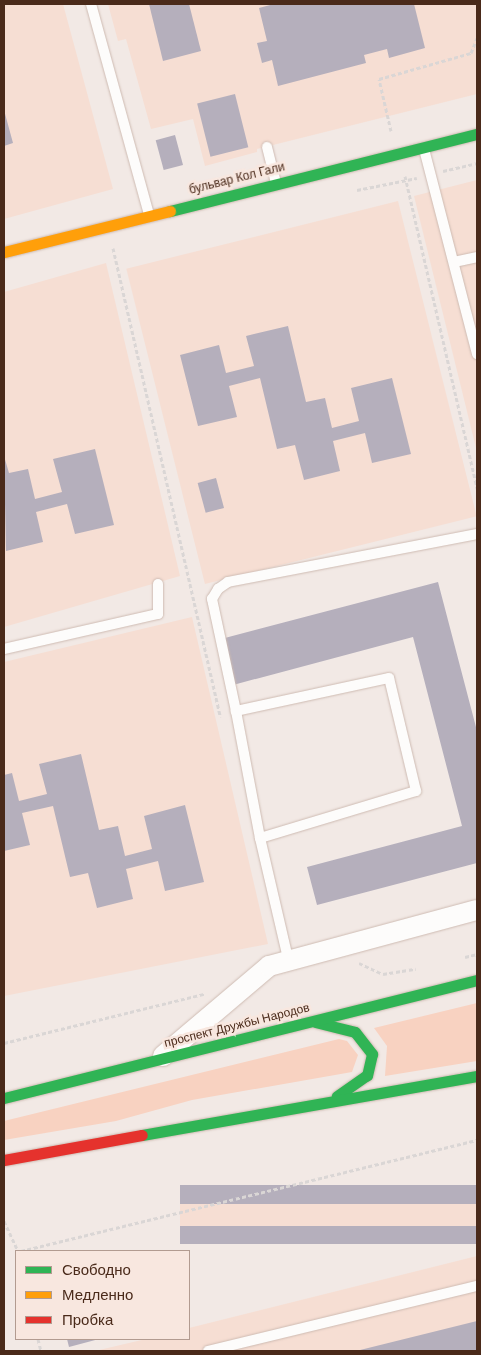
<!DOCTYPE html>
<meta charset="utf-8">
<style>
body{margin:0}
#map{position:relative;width:481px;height:1355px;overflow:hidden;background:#f2e9e5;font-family:"DM Sans",sans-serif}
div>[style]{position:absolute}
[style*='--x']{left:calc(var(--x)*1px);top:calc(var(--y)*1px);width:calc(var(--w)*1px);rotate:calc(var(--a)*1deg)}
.built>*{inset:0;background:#f6ded3;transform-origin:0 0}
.green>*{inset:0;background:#f8d2c1}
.building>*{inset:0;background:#b5afbc;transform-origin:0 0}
.path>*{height:3px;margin-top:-1.5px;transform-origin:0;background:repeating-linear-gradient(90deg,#dad6d5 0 4px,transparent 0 6.5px)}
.roads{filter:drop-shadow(0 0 1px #cebbb2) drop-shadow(0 0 1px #cebbb2)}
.lane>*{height:10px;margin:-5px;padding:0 5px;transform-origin:5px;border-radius:5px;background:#fdfcfb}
.street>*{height:20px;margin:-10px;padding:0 10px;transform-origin:10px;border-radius:10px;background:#fdfcfb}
.fast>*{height:11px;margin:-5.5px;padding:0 5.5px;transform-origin:5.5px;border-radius:5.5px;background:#30b455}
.slow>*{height:11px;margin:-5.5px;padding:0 5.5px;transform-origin:5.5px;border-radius:5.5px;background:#ff9f0a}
.jam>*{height:11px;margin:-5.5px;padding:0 5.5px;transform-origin:5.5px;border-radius:5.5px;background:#e5322d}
span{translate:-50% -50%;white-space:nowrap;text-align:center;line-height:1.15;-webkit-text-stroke:5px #f8e7df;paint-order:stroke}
.street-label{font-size:12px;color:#4a2a1a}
.frame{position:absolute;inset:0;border:5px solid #4a2a1a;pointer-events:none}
.legend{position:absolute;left:15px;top:1250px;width:175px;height:90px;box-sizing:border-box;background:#f8e7df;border:1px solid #b29b90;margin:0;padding:6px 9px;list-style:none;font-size:15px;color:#4a2a1a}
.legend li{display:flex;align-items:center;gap:10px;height:25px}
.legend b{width:25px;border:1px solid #b29b90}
</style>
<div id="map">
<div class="built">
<i style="clip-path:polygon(4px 4px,63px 4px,113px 189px,4px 219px)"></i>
<i style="clip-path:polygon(108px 4px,477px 4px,477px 94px,257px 149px,257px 152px,205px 166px,193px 119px,151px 129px,126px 39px,118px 41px)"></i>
<i style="clip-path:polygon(477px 180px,477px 452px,414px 196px)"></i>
<i style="left:398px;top:201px;width:325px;height:280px;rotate:76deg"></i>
<i style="clip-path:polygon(106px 263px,180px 576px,4px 627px,4px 292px)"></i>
<i style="clip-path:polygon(192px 617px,268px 944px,4px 996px,4px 662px)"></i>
<i style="left:477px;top:1185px;width:58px;height:297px;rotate:90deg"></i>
<i style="clip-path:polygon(477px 1256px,477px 1351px,95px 1351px,146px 1339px,189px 1339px,189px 1328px)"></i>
</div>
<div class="green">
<i style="clip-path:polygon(477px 1003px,477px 1061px,385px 1076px,387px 1046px,374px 1028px)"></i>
<i style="clip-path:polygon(339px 1039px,347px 1041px,358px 1055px,352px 1072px,192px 1100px,116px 1121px,4px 1140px,4px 1121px)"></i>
</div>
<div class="building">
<i style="clip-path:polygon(149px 4px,189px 4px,201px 51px,163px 61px)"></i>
<i style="clip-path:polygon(274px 4px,414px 4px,425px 48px,389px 58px,387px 49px,364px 55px,366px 63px,278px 86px,272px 60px,262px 63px,257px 43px,267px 41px,259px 8px)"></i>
<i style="left:235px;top:94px;width:55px;height:39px;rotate:76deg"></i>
<i style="clip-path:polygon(4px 110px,13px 143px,4px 146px)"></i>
<i style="left:175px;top:135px;width:31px;height:20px;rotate:75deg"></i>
<i style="clip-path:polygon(288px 326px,306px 402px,325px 398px,332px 428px,359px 421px,351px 388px,392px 378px,411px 454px,372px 463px,365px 433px,333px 441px,340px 471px,304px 480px,295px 445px,277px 449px,260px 378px,229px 386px,237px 417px,198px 426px,180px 355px,219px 345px,226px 373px,254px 366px,246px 336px)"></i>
<i style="clip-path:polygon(95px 449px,114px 525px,75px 534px,67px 504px,36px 512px,43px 542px,6px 551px,4px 456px,9px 473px,28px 469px,35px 499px,62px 492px,53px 459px)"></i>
<i style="left:216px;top:478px;width:31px;height:19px;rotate:75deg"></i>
<i style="clip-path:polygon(438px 582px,477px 731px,477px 863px,317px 905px,307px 867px,462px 826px,413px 637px,233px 685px,221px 639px)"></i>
<i style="clip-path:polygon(81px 754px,99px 830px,118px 826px,125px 856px,152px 849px,144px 816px,185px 805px,204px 882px,165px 891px,158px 861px,126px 869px,133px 899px,97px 908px,88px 873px,70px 877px,53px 806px,22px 813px,30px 845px,4px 851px,4px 775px,12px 773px,19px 801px,47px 794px,39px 764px)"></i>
<i style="left:477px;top:1185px;width:19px;height:297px;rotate:90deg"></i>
<i style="left:477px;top:1226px;width:18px;height:297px;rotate:90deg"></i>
<i style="clip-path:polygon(477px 1321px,477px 1351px,356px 1351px)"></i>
<i style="clip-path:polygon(67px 1339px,99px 1339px,69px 1347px)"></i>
</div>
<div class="path">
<i style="--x:391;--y:131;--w:53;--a:-103"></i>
<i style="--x:379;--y:79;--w:96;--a:-15.8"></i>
<i style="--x:471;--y:53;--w:16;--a:-68"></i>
<i style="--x:443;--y:171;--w:35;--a:-13"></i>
<i style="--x:405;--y:176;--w:321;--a:77"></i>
<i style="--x:357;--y:190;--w:61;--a:-11.3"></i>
<i style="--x:113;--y:248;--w:481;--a:77.1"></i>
<i style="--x:465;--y:957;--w:12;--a:-14"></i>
<i style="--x:359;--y:963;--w:26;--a:25"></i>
<i style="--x:383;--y:974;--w:33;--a:-9"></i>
<i style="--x:4;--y:1043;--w:206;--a:-13.8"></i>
<i style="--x:4;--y:1221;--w:33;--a:65"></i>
<i style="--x:21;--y:1251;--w:469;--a:-13.7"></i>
<i style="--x:38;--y:1339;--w:12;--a:76"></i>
</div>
<div class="roads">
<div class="lane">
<i style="--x:91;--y:4;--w:218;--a:74.6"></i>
<i style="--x:267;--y:147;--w:36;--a:76"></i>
<i style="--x:424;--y:149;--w:212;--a:75.5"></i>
<i style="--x:454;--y:262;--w:24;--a:-12"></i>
<i style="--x:4;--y:649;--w:158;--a:-12.8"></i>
<i style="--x:158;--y:614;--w:30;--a:-90"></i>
<i style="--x:236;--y:711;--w:115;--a:-102.1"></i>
<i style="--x:212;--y:599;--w:12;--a:-59"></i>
<i style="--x:218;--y:589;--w:12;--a:-35"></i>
<i style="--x:228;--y:582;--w:254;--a:-10.9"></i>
<i style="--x:260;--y:838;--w:163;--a:-16.8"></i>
<i style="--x:416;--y:791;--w:116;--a:-103.4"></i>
<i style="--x:389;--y:678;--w:157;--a:167.8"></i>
<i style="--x:236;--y:711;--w:129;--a:79.3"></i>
<i style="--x:260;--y:838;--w:123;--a:76.9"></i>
<i style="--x:208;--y:1351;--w:277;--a:-13.6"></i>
</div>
<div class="street">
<i style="--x:163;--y:1056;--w:139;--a:-40.3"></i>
<i style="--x:269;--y:966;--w:215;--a:-15.1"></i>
</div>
<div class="fast">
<i style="--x:170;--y:211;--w:317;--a:-14.1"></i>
<i style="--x:315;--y:1022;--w:41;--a:14"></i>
<i style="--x:355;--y:1032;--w:28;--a:52"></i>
<i style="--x:372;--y:1054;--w:22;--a:103"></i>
<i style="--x:367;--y:1075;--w:37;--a:145"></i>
<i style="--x:4;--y:1098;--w:487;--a:-14"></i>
<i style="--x:142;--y:1135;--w:340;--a:-10"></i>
</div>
<div class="slow">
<i style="--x:4;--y:252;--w:171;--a:-13.9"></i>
</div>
<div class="jam">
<i style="--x:4;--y:1160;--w:140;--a:-10.3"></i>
</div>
</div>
<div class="street-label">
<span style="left:237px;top:179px;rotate:-14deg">бульвар Кол Гали</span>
<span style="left:237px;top:1026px;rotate:-14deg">проспект Дружбы Народов</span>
</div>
<div class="frame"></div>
<ul class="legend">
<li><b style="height:6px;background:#30b455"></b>Свободно</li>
<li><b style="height:6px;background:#ff9f0a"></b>Медленно</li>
<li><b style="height:6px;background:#e5322d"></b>Пробка</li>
</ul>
</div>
